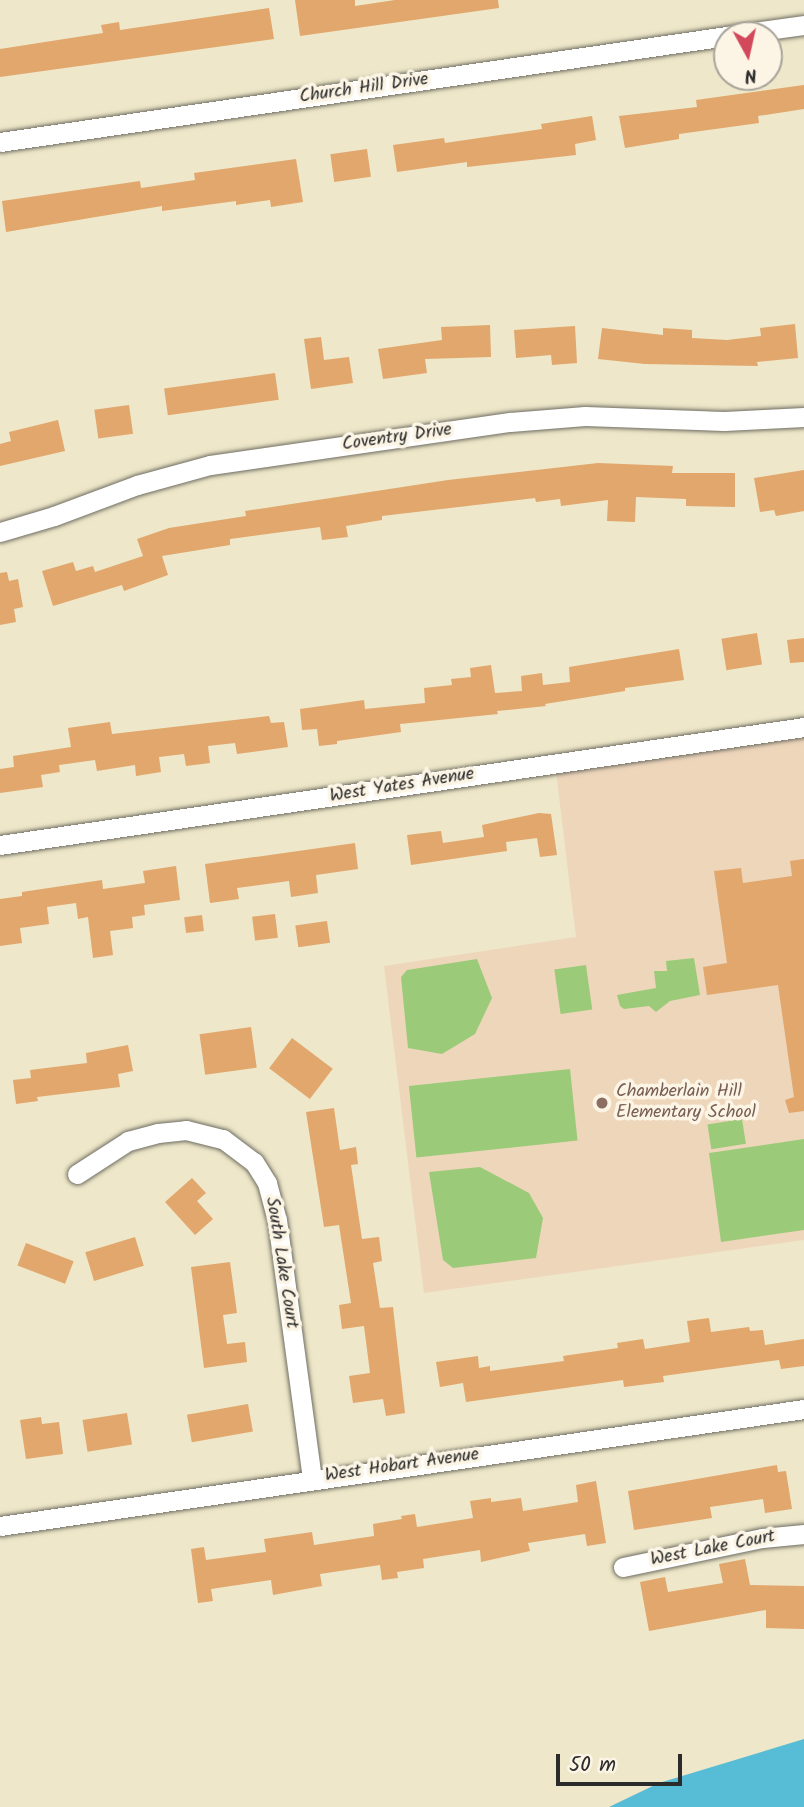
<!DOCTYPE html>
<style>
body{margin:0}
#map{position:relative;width:804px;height:1807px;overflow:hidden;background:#eee7c9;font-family:Kalam,sans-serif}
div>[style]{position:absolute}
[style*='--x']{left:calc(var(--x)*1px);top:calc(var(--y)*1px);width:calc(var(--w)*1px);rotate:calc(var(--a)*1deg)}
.built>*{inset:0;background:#eed6bb}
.green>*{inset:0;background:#9bcb79;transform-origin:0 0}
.water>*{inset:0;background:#57bcd5}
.building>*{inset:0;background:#e1a76c;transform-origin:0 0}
.roads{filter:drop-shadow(0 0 2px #6f6d62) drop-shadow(0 0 2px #6f6d62)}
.street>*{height:19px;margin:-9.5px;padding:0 9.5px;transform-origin:9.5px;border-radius:9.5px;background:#fff}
.dots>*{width:19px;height:19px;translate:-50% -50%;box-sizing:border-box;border:4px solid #fcf5e5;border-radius:50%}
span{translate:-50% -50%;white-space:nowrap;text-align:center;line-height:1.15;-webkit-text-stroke:7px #fcf5e5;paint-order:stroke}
.street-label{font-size:18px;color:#2b2b2b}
.education-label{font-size:18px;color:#785e54}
.left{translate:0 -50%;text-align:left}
.north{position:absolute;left:713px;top:21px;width:70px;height:70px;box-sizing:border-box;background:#fcf5e5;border:2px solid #a8a49b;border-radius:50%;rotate:172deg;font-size:19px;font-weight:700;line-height:28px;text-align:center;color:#2b2b2b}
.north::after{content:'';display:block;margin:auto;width:24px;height:32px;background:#d1495b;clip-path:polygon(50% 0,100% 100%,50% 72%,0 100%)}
.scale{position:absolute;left:556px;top:1754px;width:126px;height:32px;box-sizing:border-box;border:4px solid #2b2b2b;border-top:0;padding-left:9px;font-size:21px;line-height:24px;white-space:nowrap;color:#2b2b2b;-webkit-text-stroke:5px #fcf5e5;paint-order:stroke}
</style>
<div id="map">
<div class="built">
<i style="clip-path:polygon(804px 727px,804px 1240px,424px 1293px,384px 966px,576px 937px,555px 763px)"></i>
</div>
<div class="green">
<i style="clip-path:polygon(694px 958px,700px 995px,670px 1001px,656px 1012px,649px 1006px,624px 1009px,620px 1006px,617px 995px,656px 988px,654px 971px,667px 971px,666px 961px)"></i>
<i style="clip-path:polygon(477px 959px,492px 998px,475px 1034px,442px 1054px,408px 1048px,401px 977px,407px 970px)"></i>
<i style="left:586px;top:965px;width:45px;height:32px;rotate:82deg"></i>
<i style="left:570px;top:1069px;width:72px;height:162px;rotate:84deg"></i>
<i style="left:742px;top:1119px;width:25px;height:35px;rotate:81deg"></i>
<i style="clip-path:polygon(804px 1139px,804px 1230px,721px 1242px,709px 1153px)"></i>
<i style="clip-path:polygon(480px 1167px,529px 1193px,543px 1218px,536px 1258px,453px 1268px,443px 1260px,429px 1172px)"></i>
</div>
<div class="water">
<i style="clip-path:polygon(804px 1739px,804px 1807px,609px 1807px,659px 1783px)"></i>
</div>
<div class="building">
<i style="clip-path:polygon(295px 0,355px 0,355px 6px,395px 0,498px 0,499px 8px,300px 36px)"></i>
<i style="clip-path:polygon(269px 8px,274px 39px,0 77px,0 49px,103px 33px,101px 25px,119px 22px,120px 30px)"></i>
<i style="clip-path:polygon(804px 85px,804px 109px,758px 116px,759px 123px,679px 134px,679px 139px,625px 148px,619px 116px,697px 107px,696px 100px)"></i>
<i style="clip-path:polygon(592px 116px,596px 140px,575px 144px,576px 155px,467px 167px,467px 162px,397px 172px,393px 145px,444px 138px,445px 143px,542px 129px,541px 124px)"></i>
<i style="left:367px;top:149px;width:28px;height:37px;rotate:82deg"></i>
<i style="clip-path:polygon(296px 159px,303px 202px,271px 207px,270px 200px,236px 205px,236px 201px,162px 211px,162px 206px,6px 232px,2px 201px,140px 181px,141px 188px,195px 180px,194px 173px)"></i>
<i style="clip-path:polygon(795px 324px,798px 358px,757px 362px,758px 366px,645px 364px,598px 359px,602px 328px,663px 335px,663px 328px,692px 330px,692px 338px,727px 340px,761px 336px,760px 328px)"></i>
<i style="clip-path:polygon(490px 325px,491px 357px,425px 359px,427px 373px,383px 379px,378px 349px,442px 340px,441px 327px)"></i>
<i style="clip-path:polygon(575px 326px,577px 363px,552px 365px,551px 355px,516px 358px,514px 330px)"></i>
<i style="clip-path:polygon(321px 337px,324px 360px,349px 357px,353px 383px,311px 389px,304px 339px)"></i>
<i style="left:275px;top:373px;width:27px;height:112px;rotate:82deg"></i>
<i style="left:129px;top:405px;width:29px;height:35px;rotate:82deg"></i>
<i style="clip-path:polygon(58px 420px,65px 451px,0 466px,0 444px,11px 441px,9px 432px)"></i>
<i style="clip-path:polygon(598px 463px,673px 466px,672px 473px,735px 473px,735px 507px,686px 506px,686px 499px,636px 497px,635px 522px,607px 521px,608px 500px,561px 506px,560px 499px,536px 502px,535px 498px,382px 516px,382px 520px,346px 526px,348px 537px,322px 540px,320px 527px,230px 539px,230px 545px,162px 556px,168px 575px,124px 591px,122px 585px,53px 606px,42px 571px,73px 562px,76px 571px,93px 566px,95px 572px,143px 556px,137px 539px,169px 528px,246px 516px,245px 511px,448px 480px)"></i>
<i style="clip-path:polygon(804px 470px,804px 511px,776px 516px,774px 510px,760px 512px,754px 478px)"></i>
<i style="clip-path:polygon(7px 572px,9px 581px,18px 579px,23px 607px,14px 609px,16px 622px,0 625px,0 573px)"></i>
<i style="left:757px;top:633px;width:32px;height:36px;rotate:81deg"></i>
<i style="clip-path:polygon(804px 638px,804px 662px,790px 663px,787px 640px)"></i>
<i style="clip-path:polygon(679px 649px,684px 680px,625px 688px,625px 691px,545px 704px,546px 706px,497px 711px,498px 714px,400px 724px,401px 732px,337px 741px,337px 744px,319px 746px,317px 729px,302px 730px,300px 709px,364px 700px,365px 709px,425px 703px,424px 688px,452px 685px,451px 679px,471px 677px,470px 668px,491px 665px,495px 693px,522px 691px,521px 676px,542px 673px,543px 685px,570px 682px,569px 667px)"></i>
<i style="clip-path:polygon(269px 716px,271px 723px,284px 722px,288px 747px,237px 754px,235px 743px,208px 746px,210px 763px,186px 766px,184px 754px,159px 757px,161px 772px,136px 776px,135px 765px,97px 771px,95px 760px,59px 765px,60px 772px,41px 775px,43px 787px,0 793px,0 769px,14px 767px,13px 756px,71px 747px,68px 728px,110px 722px,112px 734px)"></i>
<i style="clip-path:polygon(539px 813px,551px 814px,557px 855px,540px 857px,537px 838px,506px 842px,507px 851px,411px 865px,407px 835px,441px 831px,443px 843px,484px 837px,482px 825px)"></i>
<i style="clip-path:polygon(355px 843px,358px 869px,316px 875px,318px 893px,291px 897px,289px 881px,237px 888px,239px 899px,210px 903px,205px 864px)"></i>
<i style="clip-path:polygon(804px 859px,804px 1111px,789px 1113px,785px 1100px,794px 1097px,778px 985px,707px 995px,703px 967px,727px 963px,714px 871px,741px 868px,743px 883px,792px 876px,790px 861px)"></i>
<i style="clip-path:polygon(176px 866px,180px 900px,144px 905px,145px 915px,132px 917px,133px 928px,110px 931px,113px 955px,93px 958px,88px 917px,78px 919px,76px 903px,47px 907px,49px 924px,20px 928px,22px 943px,0 946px,0 899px,22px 896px,22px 892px,102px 880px,103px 889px,145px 883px,143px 871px)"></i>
<i style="left:275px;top:914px;width:24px;height:23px;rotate:83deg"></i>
<i style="left:202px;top:915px;width:16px;height:18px;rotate:83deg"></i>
<i style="left:327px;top:921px;width:22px;height:32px;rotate:82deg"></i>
<i style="left:251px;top:1027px;width:41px;height:52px;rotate:82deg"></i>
<i style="left:292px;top:1038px;width:51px;height:38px;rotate:37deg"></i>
<i style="clip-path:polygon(128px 1045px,133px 1071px,118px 1074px,120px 1087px,37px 1097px,38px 1101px,16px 1104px,13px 1080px,31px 1078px,30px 1070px,87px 1063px,86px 1053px)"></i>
<i style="clip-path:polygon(334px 1108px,340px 1150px,356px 1147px,358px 1164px,351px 1165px,362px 1239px,379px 1237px,382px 1261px,373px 1263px,380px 1308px,393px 1307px,405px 1413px,386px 1416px,383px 1399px,353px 1403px,349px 1376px,370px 1373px,364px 1326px,342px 1329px,339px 1305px,351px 1303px,339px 1225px,324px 1227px,306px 1112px)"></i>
<i style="clip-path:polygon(192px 1178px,206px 1193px,197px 1201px,213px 1219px,195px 1235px,165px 1202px)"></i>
<i style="left:135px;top:1237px;width:30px;height:52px;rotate:73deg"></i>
<i style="left:26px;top:1243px;width:51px;height:24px;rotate:21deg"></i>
<i style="clip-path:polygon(230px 1262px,237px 1313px,223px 1315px,227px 1344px,245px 1342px,247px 1362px,204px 1368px,191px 1267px)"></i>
<i style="clip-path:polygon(709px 1318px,711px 1332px,749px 1327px,750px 1331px,763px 1330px,765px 1345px,804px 1339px,804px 1366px,781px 1369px,779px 1360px,663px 1376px,664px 1382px,624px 1387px,623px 1380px,466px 1402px,463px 1383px,440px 1387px,436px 1362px,478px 1356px,479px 1368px,490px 1366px,490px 1371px,564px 1361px,563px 1356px,618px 1348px,617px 1343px,643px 1339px,645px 1349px,690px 1342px,687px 1321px)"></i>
<i style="left:248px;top:1404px;width:28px;height:62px;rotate:80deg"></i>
<i style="left:127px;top:1413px;width:32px;height:45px;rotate:81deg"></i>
<i style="clip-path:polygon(41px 1417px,42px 1424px,59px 1422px,63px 1454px,26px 1459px,20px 1420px)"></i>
<i style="clip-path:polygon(777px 1465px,778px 1472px,786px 1471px,792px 1509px,765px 1513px,763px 1499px,710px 1507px,712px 1518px,634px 1530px,628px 1491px)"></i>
<i style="clip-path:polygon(596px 1481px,606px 1543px,587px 1546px,585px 1534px,528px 1543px,530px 1551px,481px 1562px,480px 1550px,423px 1559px,424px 1568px,397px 1572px,398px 1578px,382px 1580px,380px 1565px,320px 1574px,322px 1586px,273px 1595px,271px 1580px,211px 1589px,213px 1601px,198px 1603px,191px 1549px,204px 1547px,206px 1560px,266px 1552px,264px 1539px,312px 1532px,314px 1545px,374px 1536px,373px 1524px,402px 1519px,401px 1516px,415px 1514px,417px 1527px,473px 1518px,470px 1501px,491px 1498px,491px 1502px,521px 1498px,523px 1511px,578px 1502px,576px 1485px)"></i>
<i style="clip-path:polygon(745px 1559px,750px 1585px,804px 1586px,804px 1629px,766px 1628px,766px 1610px,649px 1631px,640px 1582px,665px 1577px,668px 1592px,723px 1583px,719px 1564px)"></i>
</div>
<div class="roads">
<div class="street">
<i style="--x:731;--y:35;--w:74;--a:-7.8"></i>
<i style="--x:0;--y:142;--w:735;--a:-8.3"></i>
<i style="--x:0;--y:532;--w:56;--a:-16.5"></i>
<i style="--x:54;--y:516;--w:89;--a:-20.5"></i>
<i style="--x:137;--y:485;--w:76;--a:-15.3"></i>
<i style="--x:210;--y:465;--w:303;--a:-8.2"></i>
<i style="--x:510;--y:422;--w:75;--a:-4.6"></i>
<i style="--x:585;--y:416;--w:139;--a:2.1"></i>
<i style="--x:724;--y:421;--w:80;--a:-2.9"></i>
<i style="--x:0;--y:845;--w:813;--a:-8.35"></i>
<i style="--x:77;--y:1174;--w:61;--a:-32.9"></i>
<i style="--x:128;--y:1141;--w:31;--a:-15"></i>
<i style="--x:158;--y:1133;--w:28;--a:-6"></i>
<i style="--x:186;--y:1130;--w:38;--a:14"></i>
<i style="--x:223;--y:1139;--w:39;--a:37"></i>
<i style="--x:254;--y:1162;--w:25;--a:58"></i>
<i style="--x:267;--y:1183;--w:38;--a:75"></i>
<i style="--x:277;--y:1220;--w:262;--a:82.3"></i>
<i style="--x:0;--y:1526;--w:812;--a:-8.28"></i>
<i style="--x:623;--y:1567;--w:142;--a:-11.8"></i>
<i style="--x:762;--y:1538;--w:42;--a:-5.4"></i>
</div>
</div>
<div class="dots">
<i style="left:602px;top:1103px;background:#8d6e63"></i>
</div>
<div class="street-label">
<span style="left:364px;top:89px;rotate:-8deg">Church Hill Drive</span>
<span style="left:397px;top:438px;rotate:-8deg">Coventry Drive</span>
<span style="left:402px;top:786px;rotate:-9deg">West Yates Avenue</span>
<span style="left:281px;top:1263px;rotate:81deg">South Lake Court</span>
<span style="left:402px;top:1466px;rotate:-8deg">West Hobart Avenue</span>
<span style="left:713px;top:1549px;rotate:-11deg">West Lake Court</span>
</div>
<div class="education-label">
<span class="left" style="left:616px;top:1103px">Chamberlain Hill<br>Elementary School</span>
</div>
<div class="north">N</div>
<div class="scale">50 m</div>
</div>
